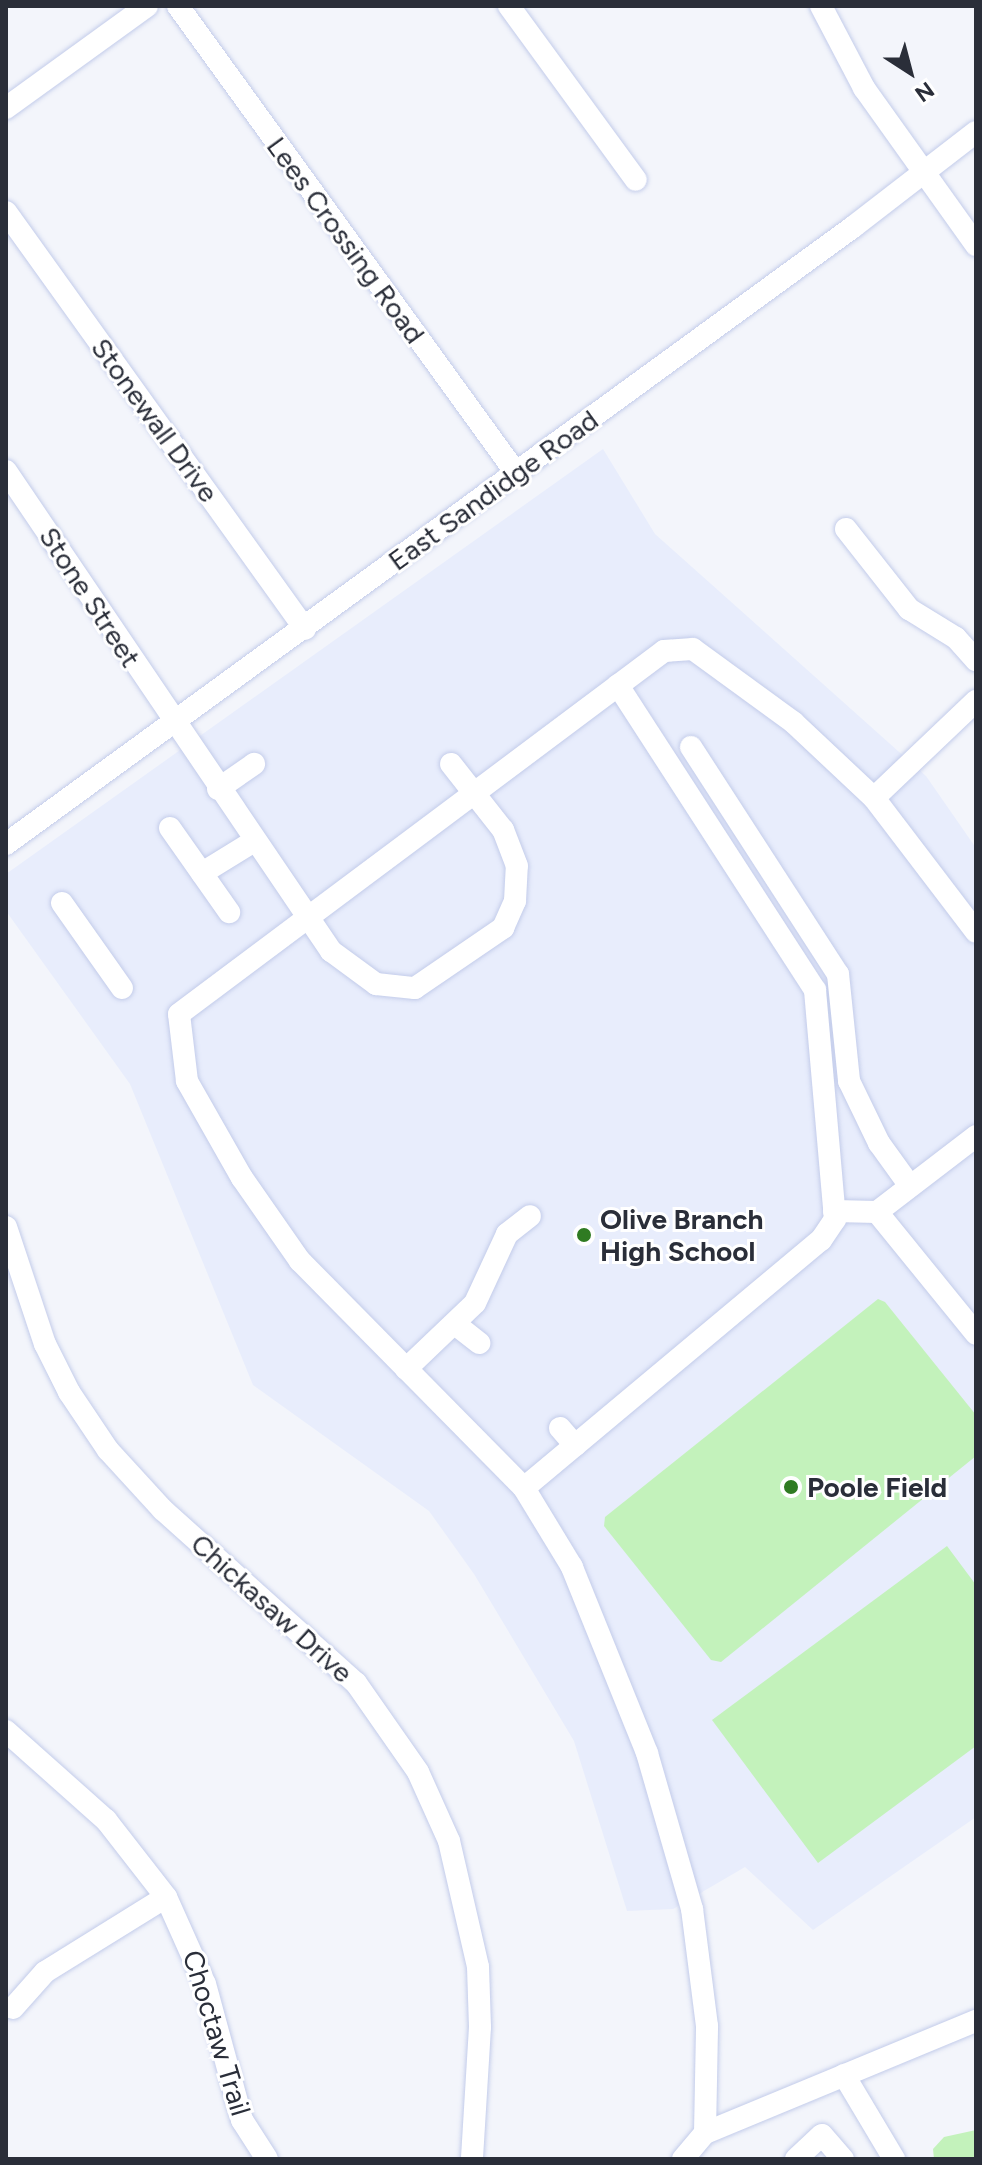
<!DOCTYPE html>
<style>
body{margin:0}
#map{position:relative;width:982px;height:2165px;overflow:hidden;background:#f3f5fb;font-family:Figtree,sans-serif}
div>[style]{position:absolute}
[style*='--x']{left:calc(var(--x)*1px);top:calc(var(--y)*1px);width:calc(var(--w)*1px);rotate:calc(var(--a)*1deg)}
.built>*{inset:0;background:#e8edfc}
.green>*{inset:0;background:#c3f2bb}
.roads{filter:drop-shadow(0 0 2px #c3ccea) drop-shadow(0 0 2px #c3ccea)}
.minor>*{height:22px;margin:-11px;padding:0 11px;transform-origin:11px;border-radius:11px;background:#fff}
.dots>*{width:22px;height:22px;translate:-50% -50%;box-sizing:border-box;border:4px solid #fff;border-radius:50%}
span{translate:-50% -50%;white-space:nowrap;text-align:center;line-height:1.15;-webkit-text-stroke:6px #fff;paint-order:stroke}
.street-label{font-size:28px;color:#2a2e39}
.poi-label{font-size:28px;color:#2a2e39;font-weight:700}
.left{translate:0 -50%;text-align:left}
.frame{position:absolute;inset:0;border:8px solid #2a2e39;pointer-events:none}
.north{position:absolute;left:870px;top:32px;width:80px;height:80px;-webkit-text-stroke:6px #fff;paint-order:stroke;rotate:144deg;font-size:22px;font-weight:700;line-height:32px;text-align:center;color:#2a2e39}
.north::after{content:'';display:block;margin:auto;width:28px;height:36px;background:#2a2e39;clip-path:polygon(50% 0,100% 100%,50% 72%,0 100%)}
</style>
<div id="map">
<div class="built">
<i style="clip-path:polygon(603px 449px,655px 534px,926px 776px,976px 848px,976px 1817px,813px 1930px,745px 1867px,673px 1909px,627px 1911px,574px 1741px,474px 1574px,429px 1511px,253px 1385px,130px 1084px,6px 911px,6px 874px)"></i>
</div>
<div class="green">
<i style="clip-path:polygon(878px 1299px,885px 1302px,976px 1415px,976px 1456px,721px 1662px,711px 1660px,604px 1526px,605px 1517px)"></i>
<i style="clip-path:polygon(947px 1546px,976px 1585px,976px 1746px,818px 1863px,712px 1720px)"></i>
<i style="clip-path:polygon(976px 2130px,976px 2159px,934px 2159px,933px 2149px,944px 2137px)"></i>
</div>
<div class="roads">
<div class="minor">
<i style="--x:178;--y:6;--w:576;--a:54.1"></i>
<i style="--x:509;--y:6;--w:215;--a:53.9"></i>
<i style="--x:821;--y:6;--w:93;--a:62.3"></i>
<i style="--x:864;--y:88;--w:193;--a:54.5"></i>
<i style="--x:6;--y:108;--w:174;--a:-35.9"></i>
<i style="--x:6;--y:212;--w:513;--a:54.36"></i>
<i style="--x:6;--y:471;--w:580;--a:55.9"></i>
<i style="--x:331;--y:951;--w:56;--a:36.3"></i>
<i style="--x:376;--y:984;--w:39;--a:6"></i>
<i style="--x:415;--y:988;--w:107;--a:-34.3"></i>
<i style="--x:503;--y:928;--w:30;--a:-66"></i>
<i style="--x:515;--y:901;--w:35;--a:-87"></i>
<i style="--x:517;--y:866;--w:39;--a:-111"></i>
<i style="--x:503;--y:830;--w:84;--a:-128.2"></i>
<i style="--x:846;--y:529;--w:102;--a:51.8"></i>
<i style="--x:909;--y:609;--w:55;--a:31.7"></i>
<i style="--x:956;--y:638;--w:30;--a:48"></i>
<i style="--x:691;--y:747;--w:270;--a:57.1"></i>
<i style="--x:838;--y:974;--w:108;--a:84.1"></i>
<i style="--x:849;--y:1081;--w:69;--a:64.2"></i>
<i style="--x:879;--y:1143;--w:53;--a:54.2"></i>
<i style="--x:218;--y:789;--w:44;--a:-34.8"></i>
<i style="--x:874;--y:798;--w:168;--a:52.7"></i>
<i style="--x:170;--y:828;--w:103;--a:54.9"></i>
<i style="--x:6;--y:844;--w:1048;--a:-36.07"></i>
<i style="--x:853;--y:227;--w:155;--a:-37.7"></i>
<i style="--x:202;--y:873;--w:61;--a:-31.6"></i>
<i style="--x:62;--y:903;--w:104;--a:54.8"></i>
<i style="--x:834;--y:1211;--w:43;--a:1.3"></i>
<i style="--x:877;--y:1212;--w:157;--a:50.9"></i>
<i style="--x:877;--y:1212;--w:125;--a:-37.5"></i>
<i style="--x:6;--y:1227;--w:123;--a:71.6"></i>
<i style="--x:45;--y:1344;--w:54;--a:63.4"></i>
<i style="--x:69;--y:1392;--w:70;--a:56.1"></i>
<i style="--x:108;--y:1450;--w:81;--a:47.5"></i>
<i style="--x:163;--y:1510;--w:259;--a:41.9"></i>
<i style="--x:356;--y:1683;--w:108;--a:55.1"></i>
<i style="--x:418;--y:1772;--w:76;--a:65.8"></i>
<i style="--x:449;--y:1841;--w:129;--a:77"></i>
<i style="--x:478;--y:1967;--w:60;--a:88.1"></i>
<i style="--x:480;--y:2027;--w:132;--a:93.5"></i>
<i style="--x:455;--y:1324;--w:31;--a:38"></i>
<i style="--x:406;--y:1369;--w:95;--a:-43.7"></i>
<i style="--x:475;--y:1303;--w:76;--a:-65.1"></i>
<i style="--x:507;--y:1234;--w:29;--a:-38"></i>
<i style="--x:560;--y:1428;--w:23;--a:49"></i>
<i style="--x:524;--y:1488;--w:387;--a:-39.9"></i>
<i style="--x:821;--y:1240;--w:25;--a:-56"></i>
<i style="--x:835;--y:1219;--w:230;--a:-95"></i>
<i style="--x:815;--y:990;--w:363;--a:-122.9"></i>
<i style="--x:6;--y:1731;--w:134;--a:41.7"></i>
<i style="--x:106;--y:1820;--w:98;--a:52.1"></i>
<i style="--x:166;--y:1897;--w:95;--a:65.9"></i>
<i style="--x:205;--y:1984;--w:141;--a:74.8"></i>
<i style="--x:242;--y:2120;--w:46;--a:57.3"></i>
<i style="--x:13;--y:2008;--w:48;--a:-48.4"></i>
<i style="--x:45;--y:1972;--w:142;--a:-31.8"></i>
<i style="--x:844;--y:2075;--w:98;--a:59.2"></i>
<i style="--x:705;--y:2133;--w:107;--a:-88.9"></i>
<i style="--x:707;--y:2026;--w:118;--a:-97.3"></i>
<i style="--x:692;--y:1909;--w:162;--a:-106.1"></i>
<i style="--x:647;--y:1753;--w:201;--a:-112"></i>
<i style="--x:572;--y:1567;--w:92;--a:-121.3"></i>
<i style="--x:524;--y:1488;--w:319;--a:-134.6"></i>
<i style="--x:300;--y:1261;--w:101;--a:-124.9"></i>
<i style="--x:242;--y:1178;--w:112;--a:-119.6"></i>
<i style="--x:187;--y:1081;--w:67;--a:-96.8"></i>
<i style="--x:179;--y:1014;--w:606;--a:-36.81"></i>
<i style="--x:664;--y:651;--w:29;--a:-4"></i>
<i style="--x:693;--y:649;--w:124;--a:36.1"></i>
<i style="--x:793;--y:722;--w:111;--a:43.2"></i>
<i style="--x:874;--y:798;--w:141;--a:-43.6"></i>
<i style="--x:683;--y:2159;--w:34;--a:-50"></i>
<i style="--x:705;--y:2133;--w:293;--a:-22.5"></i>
<i style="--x:796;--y:2159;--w:35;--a:-43"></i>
<i style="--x:822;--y:2135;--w:32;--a:49"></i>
</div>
</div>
<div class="dots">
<i style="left:584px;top:1235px;background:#2f7b22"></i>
<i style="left:791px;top:1487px;background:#2f7b22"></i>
</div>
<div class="street-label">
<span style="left:346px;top:240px;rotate:54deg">Lees Crossing Road</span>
<span style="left:155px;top:420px;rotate:54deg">Stonewall Drive</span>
<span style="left:493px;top:490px;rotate:-36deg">East Sandidge Road</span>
<span style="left:90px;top:597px;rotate:57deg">Stone Street</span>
<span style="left:272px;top:1608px;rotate:42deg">Chickasaw Drive</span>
<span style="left:217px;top:2033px;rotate:73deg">Choctaw Trail</span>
</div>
<div class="poi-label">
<span class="left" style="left:600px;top:1235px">Olive Branch<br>High School</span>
<span class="left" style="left:807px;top:1487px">Poole Field</span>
</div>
<div class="frame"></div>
<div class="north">N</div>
</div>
